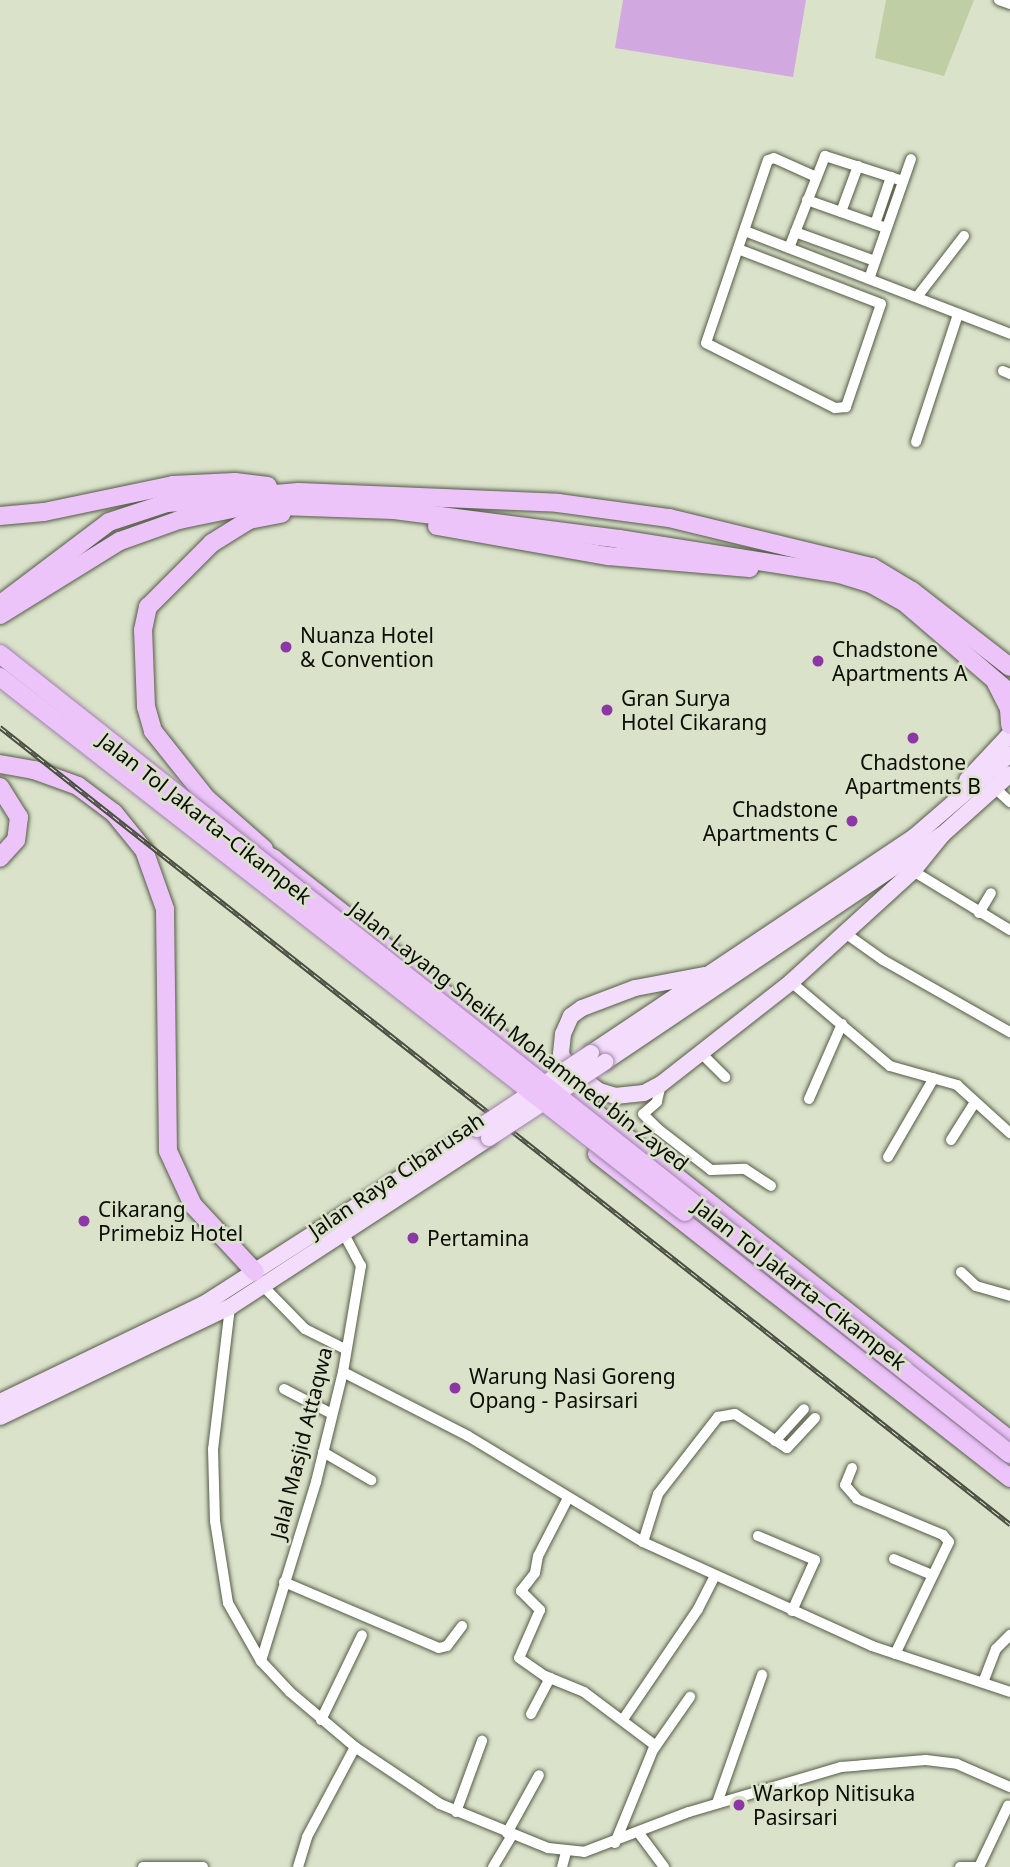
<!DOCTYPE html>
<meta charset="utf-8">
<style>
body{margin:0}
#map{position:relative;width:1010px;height:1867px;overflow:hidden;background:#dae2ca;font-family:"Noto Sans",sans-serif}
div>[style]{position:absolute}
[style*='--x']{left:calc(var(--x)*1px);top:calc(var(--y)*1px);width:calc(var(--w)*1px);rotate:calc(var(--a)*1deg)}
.green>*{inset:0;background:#c0cea5}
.water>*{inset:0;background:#d2a8e0}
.roads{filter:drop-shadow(0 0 2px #555c47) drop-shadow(0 0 2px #555c47)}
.street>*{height:10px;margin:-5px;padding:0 5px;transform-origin:5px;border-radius:5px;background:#fff}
.primary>*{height:16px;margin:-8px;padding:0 8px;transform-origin:8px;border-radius:8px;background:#f4dcfc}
.highway>*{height:18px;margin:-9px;padding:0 9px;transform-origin:9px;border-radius:9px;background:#ecc4fa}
.rail>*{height:5px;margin-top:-2.5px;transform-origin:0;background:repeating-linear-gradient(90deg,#dae2ca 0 8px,#484d40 0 16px);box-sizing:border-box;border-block:2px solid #484d40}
.bridges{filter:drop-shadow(0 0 2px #9d84a5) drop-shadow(0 0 2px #9d84a5)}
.primary-bridge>*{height:16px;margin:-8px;padding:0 8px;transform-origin:8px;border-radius:8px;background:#f4dcfc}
.highway-bridge>*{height:18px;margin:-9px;padding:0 9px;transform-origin:9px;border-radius:9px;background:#ecc4fa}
.dots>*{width:19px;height:19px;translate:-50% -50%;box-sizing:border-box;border:4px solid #dae2ca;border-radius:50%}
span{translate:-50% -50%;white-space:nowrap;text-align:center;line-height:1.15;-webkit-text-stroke:5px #dae2ca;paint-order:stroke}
.poi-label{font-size:21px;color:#0b0e06}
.left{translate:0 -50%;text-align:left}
.right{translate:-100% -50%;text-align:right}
.street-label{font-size:21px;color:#0b0e06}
</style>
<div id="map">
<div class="green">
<i style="clip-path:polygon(886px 0,974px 0,944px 76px,875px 58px)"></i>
</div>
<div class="water">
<i style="clip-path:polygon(623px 0,806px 0,793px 77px,615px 48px)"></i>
</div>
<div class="roads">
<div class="street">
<i style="--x:999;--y:0;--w:12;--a:20"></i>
<i style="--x:807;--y:200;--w:84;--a:19.5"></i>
<i style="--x:841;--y:212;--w:49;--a:-69.7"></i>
<i style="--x:875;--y:224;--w:50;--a:-71.2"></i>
<i style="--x:745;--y:231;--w:284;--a:21.2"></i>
<i style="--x:795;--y:232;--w:85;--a:19.9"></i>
<i style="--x:789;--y:248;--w:99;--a:-68.6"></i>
<i style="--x:825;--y:156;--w:82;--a:17.8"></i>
<i style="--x:738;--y:249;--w:153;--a:21"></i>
<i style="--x:881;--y:304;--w:109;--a:108.8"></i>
<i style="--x:846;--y:407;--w:11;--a:175"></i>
<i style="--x:835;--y:408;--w:144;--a:-153.3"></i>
<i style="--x:706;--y:343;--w:193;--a:-71.3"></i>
<i style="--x:768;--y:160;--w:6;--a:-18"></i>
<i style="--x:774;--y:158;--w:46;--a:24.3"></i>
<i style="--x:869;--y:279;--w:127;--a:-70.7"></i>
<i style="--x:917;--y:297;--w:77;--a:-52.4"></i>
<i style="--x:1003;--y:371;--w:8;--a:23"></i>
<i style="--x:916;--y:442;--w:135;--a:-71.8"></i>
<i style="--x:995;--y:788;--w:21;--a:43"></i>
<i style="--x:913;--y:871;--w:114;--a:31.3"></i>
<i style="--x:979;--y:913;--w:23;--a:-59"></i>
<i style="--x:845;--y:933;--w:47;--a:35.4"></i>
<i style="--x:883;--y:960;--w:146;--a:29.6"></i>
<i style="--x:791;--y:982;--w:130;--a:40.3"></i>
<i style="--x:890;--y:1066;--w:70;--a:15.8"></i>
<i style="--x:957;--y:1085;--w:72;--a:42.2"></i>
<i style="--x:702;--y:1054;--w:33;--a:45"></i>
<i style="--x:661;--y:1084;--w:18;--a:103"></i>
<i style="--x:657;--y:1102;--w:18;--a:139"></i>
<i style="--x:643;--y:1114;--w:21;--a:45"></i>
<i style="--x:658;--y:1129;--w:67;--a:37.7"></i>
<i style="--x:711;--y:1170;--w:34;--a:-2"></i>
<i style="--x:745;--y:1169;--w:31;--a:33"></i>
<i style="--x:809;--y:1099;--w:82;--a:-66.3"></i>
<i style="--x:951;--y:1140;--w:45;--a:-57.7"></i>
<i style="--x:888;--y:1157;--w:91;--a:-59.8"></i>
<i style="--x:961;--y:1272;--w:21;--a:43"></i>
<i style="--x:976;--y:1286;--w:35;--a:16"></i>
<i style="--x:264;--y:1287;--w:59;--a:45.7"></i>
<i style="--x:305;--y:1329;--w:45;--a:26.6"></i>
<i style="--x:230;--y:1307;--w:143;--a:96.8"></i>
<i style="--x:213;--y:1449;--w:72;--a:88.4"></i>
<i style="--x:215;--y:1521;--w:83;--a:81"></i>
<i style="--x:228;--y:1603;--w:67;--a:60.4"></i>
<i style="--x:261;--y:1661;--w:42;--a:46.9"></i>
<i style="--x:290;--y:1692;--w:85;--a:40.2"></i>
<i style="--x:355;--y:1747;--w:102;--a:33.8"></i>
<i style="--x:440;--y:1804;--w:117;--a:22.2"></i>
<i style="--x:548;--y:1848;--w:36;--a:6"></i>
<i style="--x:584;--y:1852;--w:112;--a:-20.9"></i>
<i style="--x:689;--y:1812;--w:159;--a:-16.5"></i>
<i style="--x:841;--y:1767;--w:85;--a:-4.7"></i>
<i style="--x:926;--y:1760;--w:31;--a:7"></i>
<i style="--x:957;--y:1764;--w:58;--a:23.5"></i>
<i style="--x:343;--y:1372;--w:140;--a:27.1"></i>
<i style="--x:468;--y:1436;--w:205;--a:31.2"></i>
<i style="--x:643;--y:1542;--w:252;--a:24.4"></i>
<i style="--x:872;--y:1646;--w:145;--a:18.4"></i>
<i style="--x:284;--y:1389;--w:54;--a:27.5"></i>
<i style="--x:775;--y:1441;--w:43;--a:-47.8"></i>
<i style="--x:323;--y:1452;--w:56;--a:30.3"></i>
<i style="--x:852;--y:1468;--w:18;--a:112"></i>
<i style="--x:845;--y:1485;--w:18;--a:49"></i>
<i style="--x:857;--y:1499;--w:93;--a:22.7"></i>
<i style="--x:943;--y:1535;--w:9;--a:49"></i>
<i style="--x:949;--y:1542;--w:124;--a:115.7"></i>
<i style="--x:568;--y:1498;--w:65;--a:117.3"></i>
<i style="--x:538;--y:1556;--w:17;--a:100"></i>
<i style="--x:535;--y:1573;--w:23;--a:128"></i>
<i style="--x:521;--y:1591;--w:27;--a:45"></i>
<i style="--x:540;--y:1610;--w:52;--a:113.6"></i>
<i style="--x:519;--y:1658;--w:32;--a:35"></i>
<i style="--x:545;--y:1676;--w:42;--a:22.3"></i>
<i style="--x:584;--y:1692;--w:90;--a:36.9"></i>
<i style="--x:758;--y:1536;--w:62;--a:22.8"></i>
<i style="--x:815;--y:1560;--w:56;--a:114.3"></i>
<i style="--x:643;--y:1542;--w:50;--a:-72.6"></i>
<i style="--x:658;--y:1494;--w:98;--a:-52.1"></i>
<i style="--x:718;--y:1417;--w:17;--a:-10"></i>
<i style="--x:735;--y:1414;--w:62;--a:33.2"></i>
<i style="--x:787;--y:1448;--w:41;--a:-47"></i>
<i style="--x:894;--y:1559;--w:41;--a:22.8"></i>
<i style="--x:284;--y:1582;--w:168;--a:23.1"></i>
<i style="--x:439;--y:1648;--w:8;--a:-14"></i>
<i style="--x:447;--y:1646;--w:25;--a:-53"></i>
<i style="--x:261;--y:1661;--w:187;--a:-72.9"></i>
<i style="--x:316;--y:1482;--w:113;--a:-76.2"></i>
<i style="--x:343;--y:1372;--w:108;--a:-80.4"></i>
<i style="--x:361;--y:1266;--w:34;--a:-118"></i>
<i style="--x:984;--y:1680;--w:33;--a:-69"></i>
<i style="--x:996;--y:1649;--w:20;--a:-45"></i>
<i style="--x:531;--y:1714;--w:41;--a:-62.2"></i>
<i style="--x:624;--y:1718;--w:132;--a:-55.8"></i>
<i style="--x:698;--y:1609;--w:37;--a:-63"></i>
<i style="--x:321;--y:1720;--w:94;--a:-64.2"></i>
<i style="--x:717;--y:1803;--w:136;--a:-70.6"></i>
<i style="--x:456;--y:1812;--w:76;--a:-69.9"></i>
<i style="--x:638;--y:1832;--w:44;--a:53.4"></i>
<i style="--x:507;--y:1833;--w:66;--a:-61.1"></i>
<i style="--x:615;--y:1843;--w:100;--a:-67.8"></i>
<i style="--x:653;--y:1750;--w:65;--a:-55.1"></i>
<i style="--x:143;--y:1867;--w:60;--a:0"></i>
<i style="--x:298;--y:1867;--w:31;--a:-73"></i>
<i style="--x:307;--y:1837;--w:102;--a:-61.9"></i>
<i style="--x:493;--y:1867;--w:37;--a:-59"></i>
<i style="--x:562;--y:1867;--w:16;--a:-75"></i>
<i style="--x:960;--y:1867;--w:19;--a:0"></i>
<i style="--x:979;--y:1867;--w:68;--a:-64.6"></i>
</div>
<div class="primary">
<i style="--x:967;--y:780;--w:63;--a:-46.9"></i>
<i style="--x:704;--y:975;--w:70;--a:169.3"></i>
<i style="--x:635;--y:988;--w:57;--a:159.3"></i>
<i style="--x:582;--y:1008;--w:14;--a:144"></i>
<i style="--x:571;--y:1016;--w:20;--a:114"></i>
<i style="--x:563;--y:1034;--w:20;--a:96"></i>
<i style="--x:561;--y:1054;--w:13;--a:63"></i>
<i style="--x:567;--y:1066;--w:41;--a:38"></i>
<i style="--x:599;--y:1091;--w:17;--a:17"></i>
<i style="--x:615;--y:1096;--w:29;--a:-6"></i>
<i style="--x:644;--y:1093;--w:19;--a:-28"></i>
<i style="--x:661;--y:1084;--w:165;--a:-38.1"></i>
<i style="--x:791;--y:982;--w:165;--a:-42.3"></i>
<i style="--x:913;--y:871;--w:46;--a:-51.1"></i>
<i style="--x:591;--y:1053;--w:390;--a:-33.8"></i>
<i style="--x:915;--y:836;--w:125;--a:-40.8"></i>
<i style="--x:605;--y:1062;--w:406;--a:-34"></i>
<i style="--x:942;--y:835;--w:91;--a:-41.9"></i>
<i style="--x:0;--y:1402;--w:226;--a:-25.7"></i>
<i style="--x:204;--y:1304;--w:324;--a:-32.7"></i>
<i style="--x:0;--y:1417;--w:255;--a:-25.6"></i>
<i style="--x:230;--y:1307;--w:309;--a:-33.1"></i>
</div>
<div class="highway">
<i style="--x:0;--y:516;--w:44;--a:-5.2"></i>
<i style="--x:44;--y:512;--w:132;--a:-11.8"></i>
<i style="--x:173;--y:485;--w:62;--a:-2.8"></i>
<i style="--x:235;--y:482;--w:33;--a:7"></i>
<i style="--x:437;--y:526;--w:174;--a:10"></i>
<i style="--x:608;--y:556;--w:142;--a:4.9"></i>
<i style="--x:6;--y:600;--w:129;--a:-37.1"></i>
<i style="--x:109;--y:522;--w:61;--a:-18.1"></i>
<i style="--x:167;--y:503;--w:132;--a:-4.8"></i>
<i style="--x:299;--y:492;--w:259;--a:2.4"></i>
<i style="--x:558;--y:503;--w:112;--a:7.7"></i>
<i style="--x:669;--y:518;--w:209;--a:13.6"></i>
<i style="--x:872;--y:567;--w:47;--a:31"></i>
<i style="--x:912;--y:591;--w:124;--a:37.8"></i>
<i style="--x:0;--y:615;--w:141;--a:-31.7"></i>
<i style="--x:120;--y:541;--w:63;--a:-19.6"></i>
<i style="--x:179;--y:520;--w:74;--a:-11.8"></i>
<i style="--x:251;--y:505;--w:143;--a:2"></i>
<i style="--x:394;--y:510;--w:227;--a:7.3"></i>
<i style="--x:619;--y:539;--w:223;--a:9"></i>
<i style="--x:839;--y:574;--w:34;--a:17"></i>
<i style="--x:871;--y:584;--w:39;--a:29"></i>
<i style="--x:905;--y:603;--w:138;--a:40.6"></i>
<i style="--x:996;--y:683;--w:29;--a:63"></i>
<i style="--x:1009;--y:709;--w:16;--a:86"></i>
<i style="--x:0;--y:764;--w:35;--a:10"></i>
<i style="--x:34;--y:770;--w:47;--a:20"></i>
<i style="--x:78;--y:786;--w:45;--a:36.9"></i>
<i style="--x:114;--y:813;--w:48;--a:51"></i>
<i style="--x:144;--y:850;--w:63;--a:70.4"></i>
<i style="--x:165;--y:909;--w:242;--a:89.3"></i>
<i style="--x:168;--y:1151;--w:60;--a:65.2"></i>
<i style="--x:193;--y:1205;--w:91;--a:47.2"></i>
<i style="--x:0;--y:787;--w:36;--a:58"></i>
<i style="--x:19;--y:817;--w:23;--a:97"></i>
<i style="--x:16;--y:840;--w:24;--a:132"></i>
<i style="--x:249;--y:845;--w:29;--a:29"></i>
<i style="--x:274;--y:859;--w:938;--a:38.29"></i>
<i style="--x:264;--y:849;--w:76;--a:-138.7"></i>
<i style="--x:207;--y:799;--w:87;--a:-128.5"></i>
<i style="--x:153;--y:731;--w:25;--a:-106"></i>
<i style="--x:146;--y:707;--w:77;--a:-92.2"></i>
<i style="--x:143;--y:630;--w:24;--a:-78"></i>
<i style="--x:148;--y:607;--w:91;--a:-45"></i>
<i style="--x:212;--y:543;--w:44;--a:-31.9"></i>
<i style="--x:249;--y:520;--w:33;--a:-11"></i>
<i style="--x:597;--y:1154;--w:525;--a:38.11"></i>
</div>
</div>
<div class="rail">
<i style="--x:0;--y:727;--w:1287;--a:38.28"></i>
</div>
<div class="bridges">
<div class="primary-bridge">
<i style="--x:477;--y:1129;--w:137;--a:-33.7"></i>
<i style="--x:489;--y:1138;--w:139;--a:-33.2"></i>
</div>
<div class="highway-bridge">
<i style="--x:0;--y:654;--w:1288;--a:38.38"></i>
<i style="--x:0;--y:677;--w:869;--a:37.99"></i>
</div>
</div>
<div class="dots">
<i style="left:286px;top:647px;background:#8c37a5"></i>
<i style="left:818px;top:661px;background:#8c37a5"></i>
<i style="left:607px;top:710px;background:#8c37a5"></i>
<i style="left:913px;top:738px;background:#8c37a5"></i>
<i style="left:852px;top:821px;background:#8c37a5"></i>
<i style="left:84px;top:1221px;background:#8c37a5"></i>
<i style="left:413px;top:1238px;background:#8c37a5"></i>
<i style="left:455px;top:1388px;background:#8c37a5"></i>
<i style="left:739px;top:1805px;background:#8c37a5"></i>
</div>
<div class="poi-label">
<span class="left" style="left:300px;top:647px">Nuanza Hotel<br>&amp; Convention</span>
<span class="left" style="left:832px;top:661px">Chadstone<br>Apartments A</span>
<span class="left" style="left:621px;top:710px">Gran Surya<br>Hotel Cikarang</span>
<span style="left:913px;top:774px">Chadstone<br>Apartments B</span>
<span class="right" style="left:838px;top:821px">Chadstone<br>Apartments C</span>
<span class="left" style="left:98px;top:1221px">Cikarang<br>Primebiz Hotel</span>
<span class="left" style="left:427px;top:1238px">Pertamina</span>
<span class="left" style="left:469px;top:1388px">Warung Nasi Goreng<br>Opang - Pasirsari</span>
<span class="left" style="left:753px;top:1805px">Warkop Nitisuka<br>Pasirsari</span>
</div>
<div class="street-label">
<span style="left:205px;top:818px;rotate:38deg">Jalan Tol Jakarta–Cikampek</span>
<span style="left:519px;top:1036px;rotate:38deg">Jalan Layang Sheikh Mohammed bin Zayed</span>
<span style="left:396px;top:1175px;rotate:-34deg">Jalan Raya Cibarusah</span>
<span style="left:800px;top:1284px;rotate:38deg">Jalan Tol Jakarta–Cikampek</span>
<span style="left:301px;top:1443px;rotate:-76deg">Jalal Masjid Attaqwa</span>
</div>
</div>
